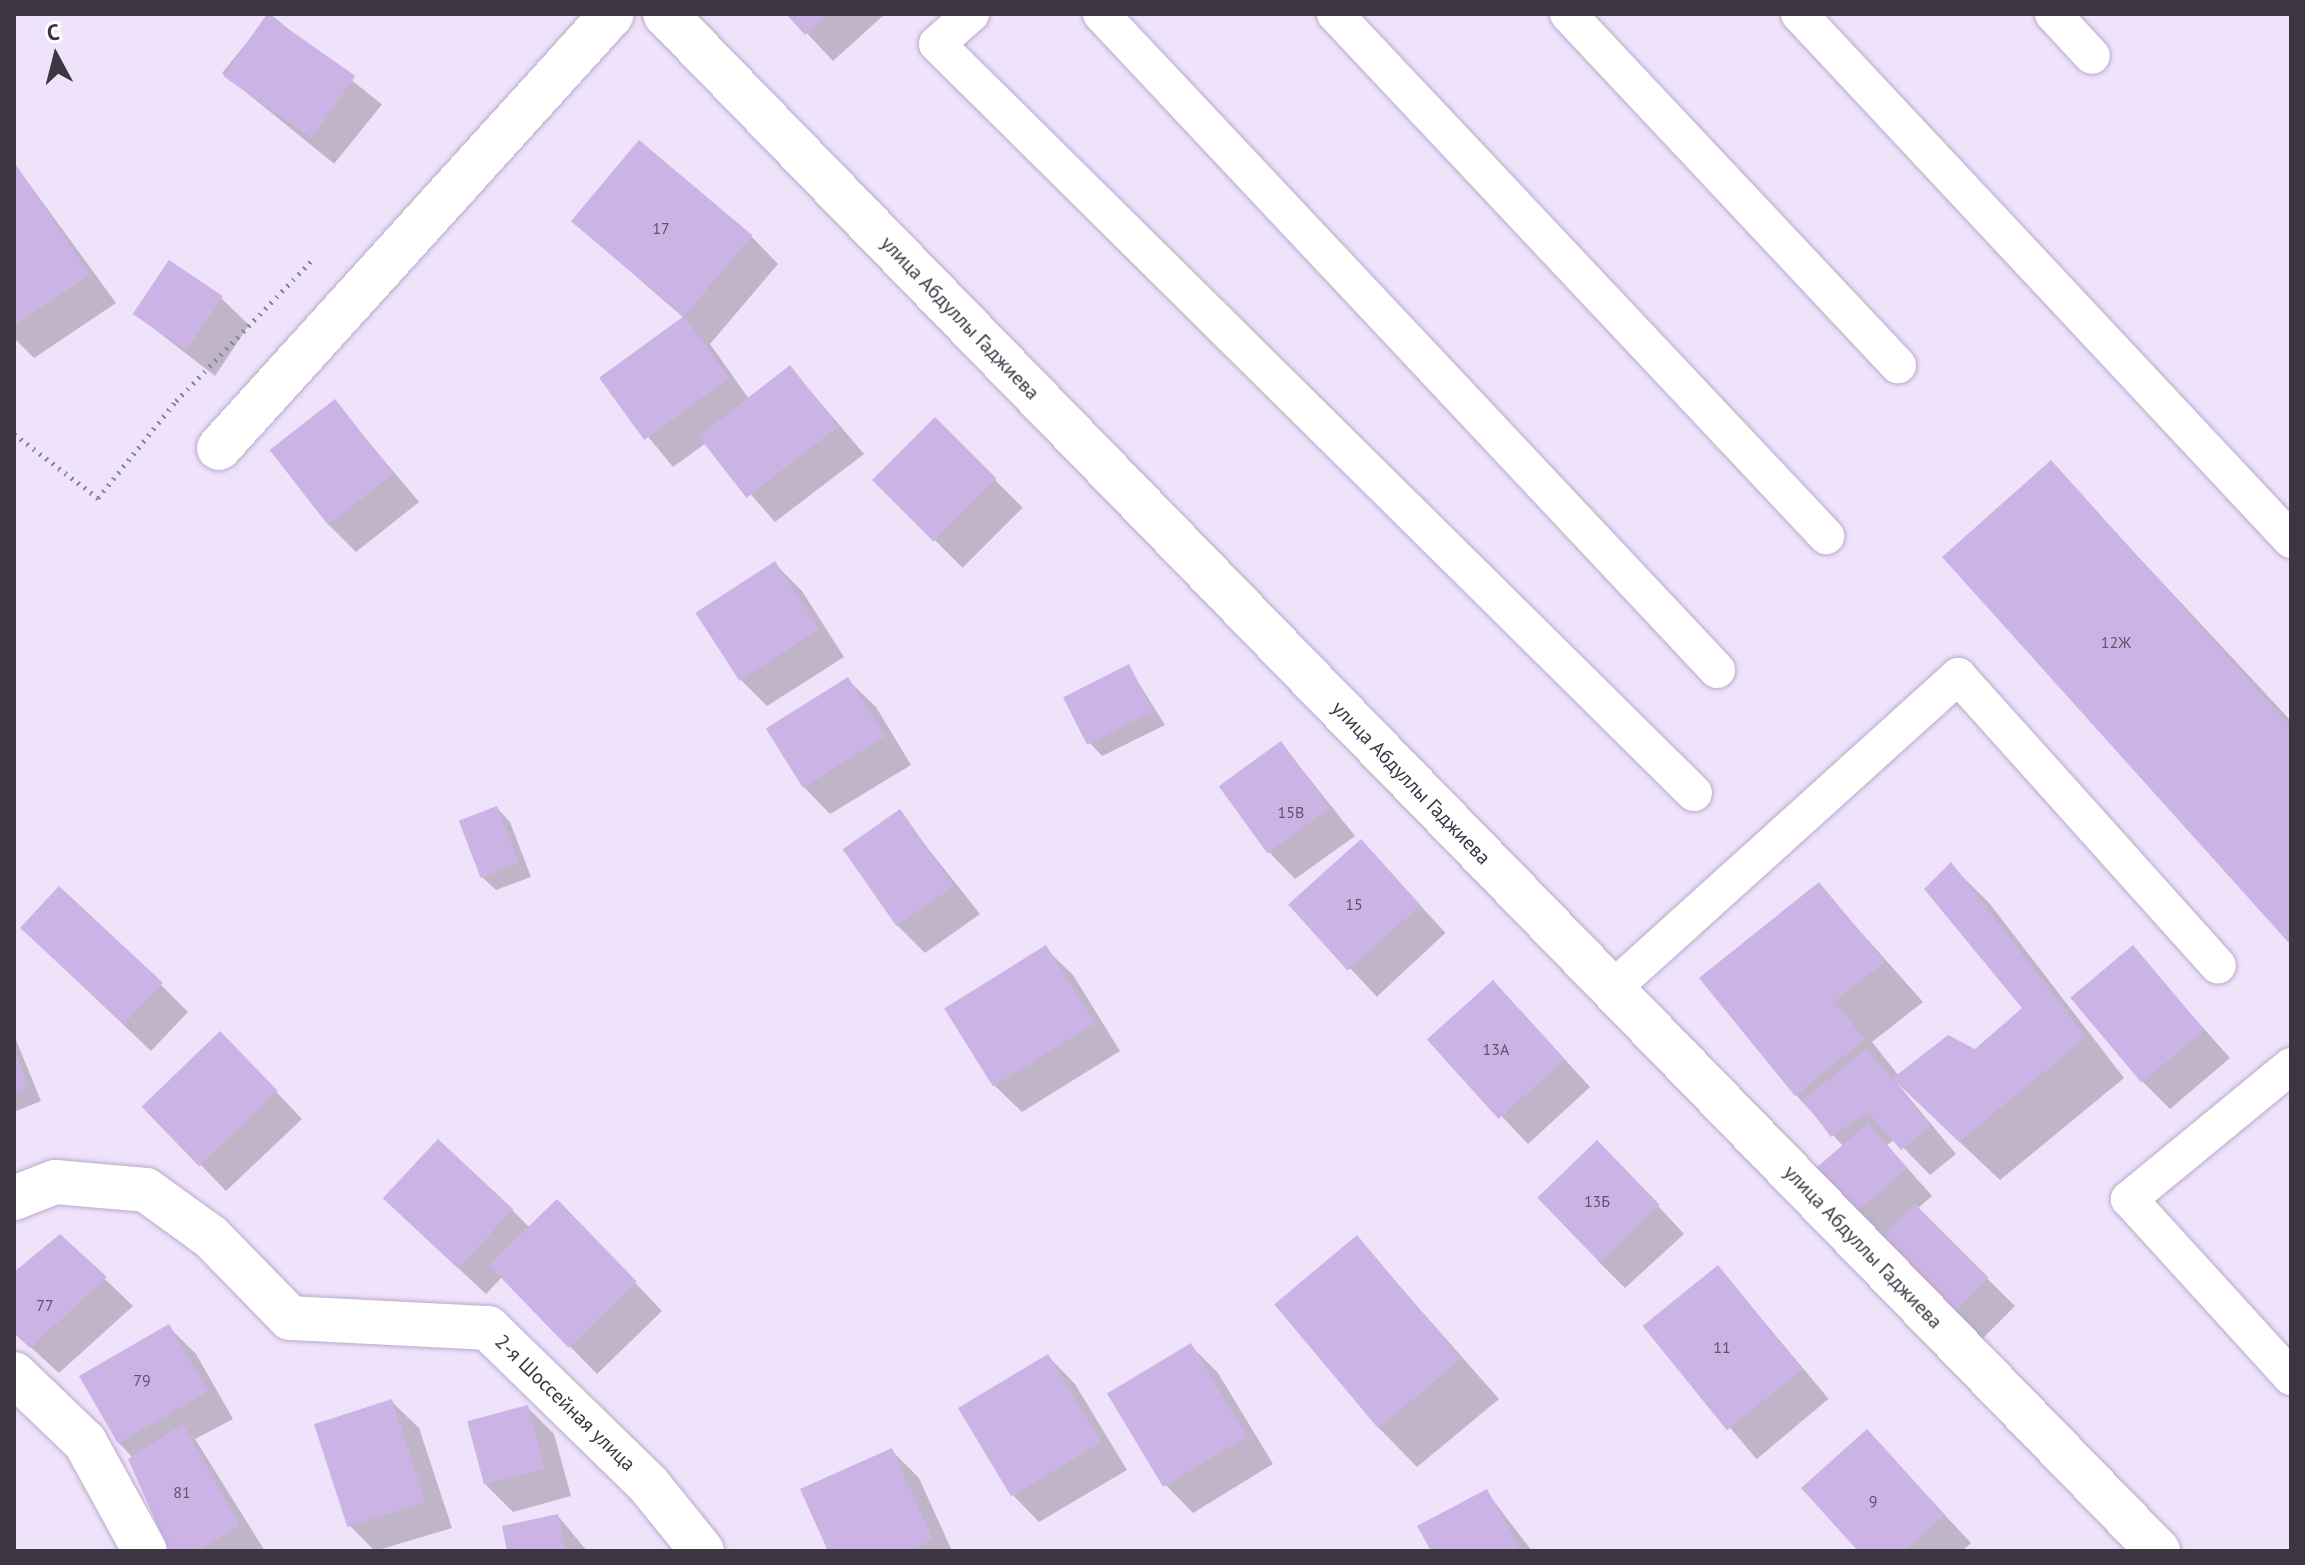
<!DOCTYPE html>
<meta charset="utf-8">
<style>
body{margin:0}
#map{position:relative;width:2305px;height:1565px;overflow:hidden;background:#efe2fb;font-family:"PT Sans",sans-serif}
div>[style]{position:absolute}
[style*='--x']{left:calc(var(--x)*1px);top:calc(var(--y)*1px);width:calc(var(--w)*1px);rotate:calc(var(--a)*1deg)}
.shadow>*{inset:0;background:#0003;transform-origin:0 0}
.building>*{inset:0;background:#ccb3e5;transform-origin:0 0}
.path>*{height:5px;margin-top:-2.5px;transform-origin:0;background:repeating-linear-gradient(90deg,#8e8597 0 2px,transparent 0 8px)}
.roads{filter:drop-shadow(0 0 2px #baaac9) drop-shadow(0 0 2px #baaac9)}
.lane>*{height:36px;margin:-18px;padding:0 18px;transform-origin:18px;border-radius:18px;background:#fff}
.street>*{height:44px;margin:-22px;padding:0 22px;transform-origin:22px;border-radius:22px;background:#fff}
span{translate:-50% -50%;white-space:nowrap;text-align:center;line-height:1.15;-webkit-text-stroke:6px #fff;paint-order:stroke}
.number-label{font-size:16px;color:#60546b}
.number-label span{-webkit-text-stroke-width:0}
.street-label{font-size:20px;color:#3c3542}
.frame{position:absolute;inset:0;border:16px solid #3c3542;pointer-events:none}
.north{position:absolute;left:16px;top:16px;width:80px;height:80px;-webkit-text-stroke:6px #fff;paint-order:stroke;rotate:353deg;font-size:22px;font-weight:700;line-height:32px;text-align:center;color:#3c3542}
.north::after{content:'';display:block;margin:auto;width:28px;height:36px;background:#3c3542;clip-path:polygon(50% 0,100% 100%,50% 72%,0 100%)}
</style>
<div id="map">
<div class="shadow">
<i style="left:270px;top:14px;width:144px;height:76px;rotate:39deg"></i>
<i style="clip-path:polygon(789px 14px,885px 14px,833px 61px)"></i>
<i style="clip-path:polygon(14px 163px,116px 303px,34px 358px,14px 338px)"></i>
<i style="clip-path:polygon(572px 221px,751px 236px,778px 264px,710px 344px,749px 399px,790px 367px,864px 454px,775px 522px,706px 443px,673px 467px,601px 379px,684px 318px)"></i>
<i style="clip-path:polygon(221px 298px,249px 325px,215px 376px,135px 314px)"></i>
<i style="clip-path:polygon(334px 401px,419px 502px,356px 552px,328px 524px)"></i>
<i style="left:935px;top:420px;width:124px;height:85px;rotate:45deg"></i>
<i style="clip-path:polygon(2051px 463px,2291px 721px,2291px 942px,1945px 557px)"></i>
<i style="clip-path:polygon(775px 564px,802px 591px,844px 657px,767px 706px,740px 679px)"></i>
<i style="clip-path:polygon(1128px 666px,1165px 725px,1102px 756px,1089px 742px)"></i>
<i style="clip-path:polygon(848px 680px,876px 707px,911px 765px,830px 814px,803px 786px)"></i>
<i style="clip-path:polygon(1281px 743px,1355px 836px,1295px 879px,1268px 851px)"></i>
<i style="clip-path:polygon(497px 808px,510px 822px,531px 877px,496px 890px,482px 877px)"></i>
<i style="clip-path:polygon(899px 812px,980px 914px,925px 953px,898px 926px)"></i>
<i style="left:1361px;top:842px;width:124px;height:94px;rotate:47deg"></i>
<i style="clip-path:polygon(1951px 865px,1990px 904px,2124px 1078px,2000px 1180px,1896px 1082px,1956px 1154px,1930px 1175px,1895px 1139px,1887px 1145px,1932px 1196px,1917px 1209px,2015px 1306px,1976px 1345px,1854px 1213px,1843px 1146px,1796px 1095px,1819px 885px,1923px 1002px,1872px 1042px,1899px 1076px,1976px 1051px,2025px 1009px)"></i>
<i style="clip-path:polygon(1045px 948px,1073px 975px,1120px 1051px,1022px 1112px,994px 1085px)"></i>
<i style="clip-path:polygon(2132px 948px,2230px 1058px,2170px 1109px,2143px 1082px)"></i>
<i style="clip-path:polygon(50px 955px,161px 985px,188px 1012px,151px 1051px)"></i>
<i style="clip-path:polygon(1520px 1010px,1590px 1087px,1528px 1144px,1430px 1040px)"></i>
<i style="clip-path:polygon(14px 1035px,41px 1101px,14px 1112px)"></i>
<i style="clip-path:polygon(247px 1061px,302px 1119px,226px 1191px,144px 1106px)"></i>
<i style="clip-path:polygon(1625px 1170px,1684px 1234px,1625px 1288px,1598px 1261px)"></i>
<i style="clip-path:polygon(512px 1210px,530px 1228px,584px 1229px,662px 1311px,597px 1374px,502px 1277px,486px 1294px,412px 1225px)"></i>
<i style="clip-path:polygon(60px 1236px,133px 1306px,59px 1373px,14px 1332px,14px 1275px)"></i>
<i style="clip-path:polygon(1357px 1238px,1499px 1399px,1417px 1467px,1378px 1427px)"></i>
<i style="left:1718px;top:1267px;width:172px;height:94px;rotate:50deg"></i>
<i style="clip-path:polygon(169px 1327px,196px 1354px,233px 1419px,195px 1439px,265px 1551px,171px 1551px,133px 1458px,115px 1439px)"></i>
<i style="clip-path:polygon(1191px 1346px,1218px 1373px,1273px 1464px,1193px 1513px,1166px 1485px)"></i>
<i style="clip-path:polygon(1048px 1356px,1075px 1384px,1127px 1470px,1039px 1522px,1012px 1494px)"></i>
<i style="clip-path:polygon(391px 1401px,419px 1428px,452px 1528px,375px 1551px,349px 1525px)"></i>
<i style="clip-path:polygon(527px 1407px,554px 1434px,571px 1496px,513px 1512px,486px 1485px)"></i>
<i style="clip-path:polygon(1867px 1432px,1971px 1543px,1962px 1551px,1861px 1551px)"></i>
<i style="clip-path:polygon(892px 1451px,919px 1478px,952px 1551px,830px 1551px)"></i>
<i style="clip-path:polygon(1486px 1491px,1532px 1551px,1433px 1551px)"></i>
<i style="clip-path:polygon(558px 1516px,587px 1551px,509px 1551px)"></i>
</div>
<div class="building">
<i style="left:267px;top:14px;width:108px;height:76px;rotate:35deg"></i>
<i style="clip-path:polygon(786px 14px,828px 14px,805px 35px)"></i>
<i style="left:639px;top:140px;width:148px;height:106px;rotate:40deg"></i>
<i style="clip-path:polygon(14px 162px,90px 275px,14px 326px)"></i>
<i style="left:169px;top:260px;width:65px;height:65px;rotate:34deg"></i>
<i style="left:684px;top:316px;width:77px;height:105px;rotate:54deg"></i>
<i style="left:790px;top:365px;width:78px;height:116px;rotate:52deg"></i>
<i style="left:335px;top:399px;width:95px;height:83px;rotate:52deg"></i>
<i style="left:935px;top:417px;width:87px;height:89px;rotate:45deg"></i>
<i style="clip-path:polygon(2051px 460px,2291px 727px,2289px 943px,1942px 557px)"></i>
<i style="left:775px;top:561px;width:81px;height:95px;rotate:57deg"></i>
<i style="left:1129px;top:664px;width:53px;height:74px;rotate:63deg"></i>
<i style="left:848px;top:677px;width:70px;height:97px;rotate:58deg"></i>
<i style="left:1281px;top:741px;width:83px;height:77px;rotate:54deg"></i>
<i style="left:497px;top:806px;width:61px;height:41px;rotate:69deg"></i>
<i style="left:900px;top:809px;width:94px;height:70px;rotate:55deg"></i>
<i style="left:1361px;top:839px;width:89px;height:98px;rotate:48deg"></i>
<i style="clip-path:polygon(1951px 862px,2086px 1037px,1959px 1142px,1893px 1078px,1948px 1035px,1975px 1049px,2022px 1008px,1924px 889px)"></i>
<i style="clip-path:polygon(1819px 882px,1885px 962px,1834px 1002px,1865px 1039px,1795px 1096px,1699px 978px)"></i>
<i style="left:59px;top:886px;width:142px;height:57px;rotate:43deg"></i>
<i style="left:1046px;top:945px;width:92px;height:120px;rotate:58deg"></i>
<i style="left:2133px;top:945px;width:111px;height:82px;rotate:50deg"></i>
<i style="left:1493px;top:980px;width:107px;height:89px;rotate:48deg"></i>
<i style="left:220px;top:1031px;width:83px;height:109px;rotate:46deg"></i>
<i style="clip-path:polygon(1867px 1049px,1931px 1126px,1901px 1150px,1868px 1112px,1831px 1137px,1803px 1100px)"></i>
<i style="clip-path:polygon(14px 1050px,29px 1087px,14px 1094px)"></i>
<i style="left:1868px;top:1123px;width:60px;height:72px;rotate:49deg"></i>
<i style="left:438px;top:1139px;width:103px;height:81px;rotate:43deg"></i>
<i style="left:1597px;top:1140px;width:90px;height:83px;rotate:46deg"></i>
<i style="left:557px;top:1199px;width:115px;height:95px;rotate:46deg"></i>
<i style="left:1915px;top:1204px;width:104px;height:58px;rotate:45deg"></i>
<i style="clip-path:polygon(60px 1234px,107px 1277px,30px 1348px,14px 1333px,14px 1272px)"></i>
<i style="left:1357px;top:1235px;width:162px;height:108px;rotate:50deg"></i>
<i style="left:1718px;top:1265px;width:134px;height:97px;rotate:51deg"></i>
<i style="left:169px;top:1324px;width:78px;height:104px;rotate:60deg"></i>
<i style="left:1191px;top:1343px;width:109px;height:98px;rotate:59deg"></i>
<i style="left:1048px;top:1354px;width:103px;height:105px;rotate:59deg"></i>
<i style="left:392px;top:1399px;width:108px;height:82px;rotate:72deg"></i>
<i style="left:528px;top:1405px;width:66px;height:63px;rotate:75deg"></i>
<i style="clip-path:polygon(183px 1424px,240px 1526px,196px 1551px,169px 1551px,128px 1459px)"></i>
<i style="clip-path:polygon(1867px 1429px,1945px 1515px,1904px 1551px,1858px 1551px,1801px 1488px)"></i>
<i style="clip-path:polygon(892px 1448px,933px 1540px,907px 1551px,828px 1551px,800px 1489px)"></i>
<i style="clip-path:polygon(1487px 1489px,1521px 1551px,1431px 1551px,1417px 1526px)"></i>
<i style="clip-path:polygon(558px 1514px,566px 1551px,507px 1551px,502px 1526px)"></i>
</div>
<div class="path">
<i style="--x:14;--y:434;--w:106;--a:37.3"></i>
<i style="--x:98;--y:498;--w:124;--a:-51.2"></i>
<i style="--x:176;--y:401;--w:200;--a:-46"></i>
</div>
<div class="roads">
<div class="lane">
<i style="--x:971;--y:14;--w:45;--a:138.6"></i>
<i style="--x:937;--y:44;--w:1065;--a:44.7"></i>
<i style="--x:1101;--y:14;--w:900;--a:46.8"></i>
<i style="--x:1335;--y:14;--w:717;--a:46.75"></i>
<i style="--x:1568;--y:14;--w:482;--a:46.8"></i>
<i style="--x:1799;--y:14;--w:720;--a:46.91"></i>
<i style="--x:2053;--y:14;--w:57;--a:47.1"></i>
<i style="--x:1612;--y:989;--w:467;--a:-42.1"></i>
<i style="--x:1958;--y:676;--w:389;--a:48.1"></i>
<i style="--x:2291;--y:1066;--w:210;--a:140.6"></i>
<i style="--x:2129;--y:1199;--w:241;--a:47.7"></i>
</div>
<div class="street">
<i style="--x:665;--y:14;--w:2143;--a:45.83"></i>
<i style="--x:219;--y:448;--w:585;--a:-47.84"></i>
<i style="--x:14;--y:1198;--w:44;--a:-21.3"></i>
<i style="--x:55;--y:1182;--w:91;--a:5"></i>
<i style="--x:146;--y:1190;--w:80;--a:35.9"></i>
<i style="--x:211;--y:1237;--w:113;--a:45.7"></i>
<i style="--x:290;--y:1318;--w:198;--a:2.9"></i>
<i style="--x:488;--y:1328;--w:223;--a:44.3"></i>
<i style="--x:648;--y:1484;--w:86;--a:51.1"></i>
<i style="--x:14;--y:1374;--w:98;--a:43.8"></i>
<i style="--x:85;--y:1442;--w:124;--a:61.2"></i>
</div>
</div>
<div class="number-label">
<span style="left:661px;top:228px">17</span>
<span style="left:2116px;top:642px">12Ж</span>
<span style="left:1291px;top:812px">15В</span>
<span style="left:1354px;top:904px">15</span>
<span style="left:1496px;top:1049px">13А</span>
<span style="left:1597px;top:1201px">13Б</span>
<span style="left:45px;top:1305px">77</span>
<span style="left:1722px;top:1347px">11</span>
<span style="left:142px;top:1380px">79</span>
<span style="left:182px;top:1492px">81</span>
<span style="left:1873px;top:1501px">9</span>
</div>
<div class="street-label">
<span style="left:960px;top:318px;rotate:46deg">улица Абдуллы Гаджиева</span>
<span style="left:1411px;top:783px;rotate:46deg">улица Абдуллы Гаджиева</span>
<span style="left:1863px;top:1247px;rotate:46deg">улица Абдуллы Гаджиева</span>
<span style="left:565px;top:1403px;rotate:44deg">2-я Шоссейная улица</span>
</div>
<div class="frame"></div>
<div class="north">С</div>
</div>
